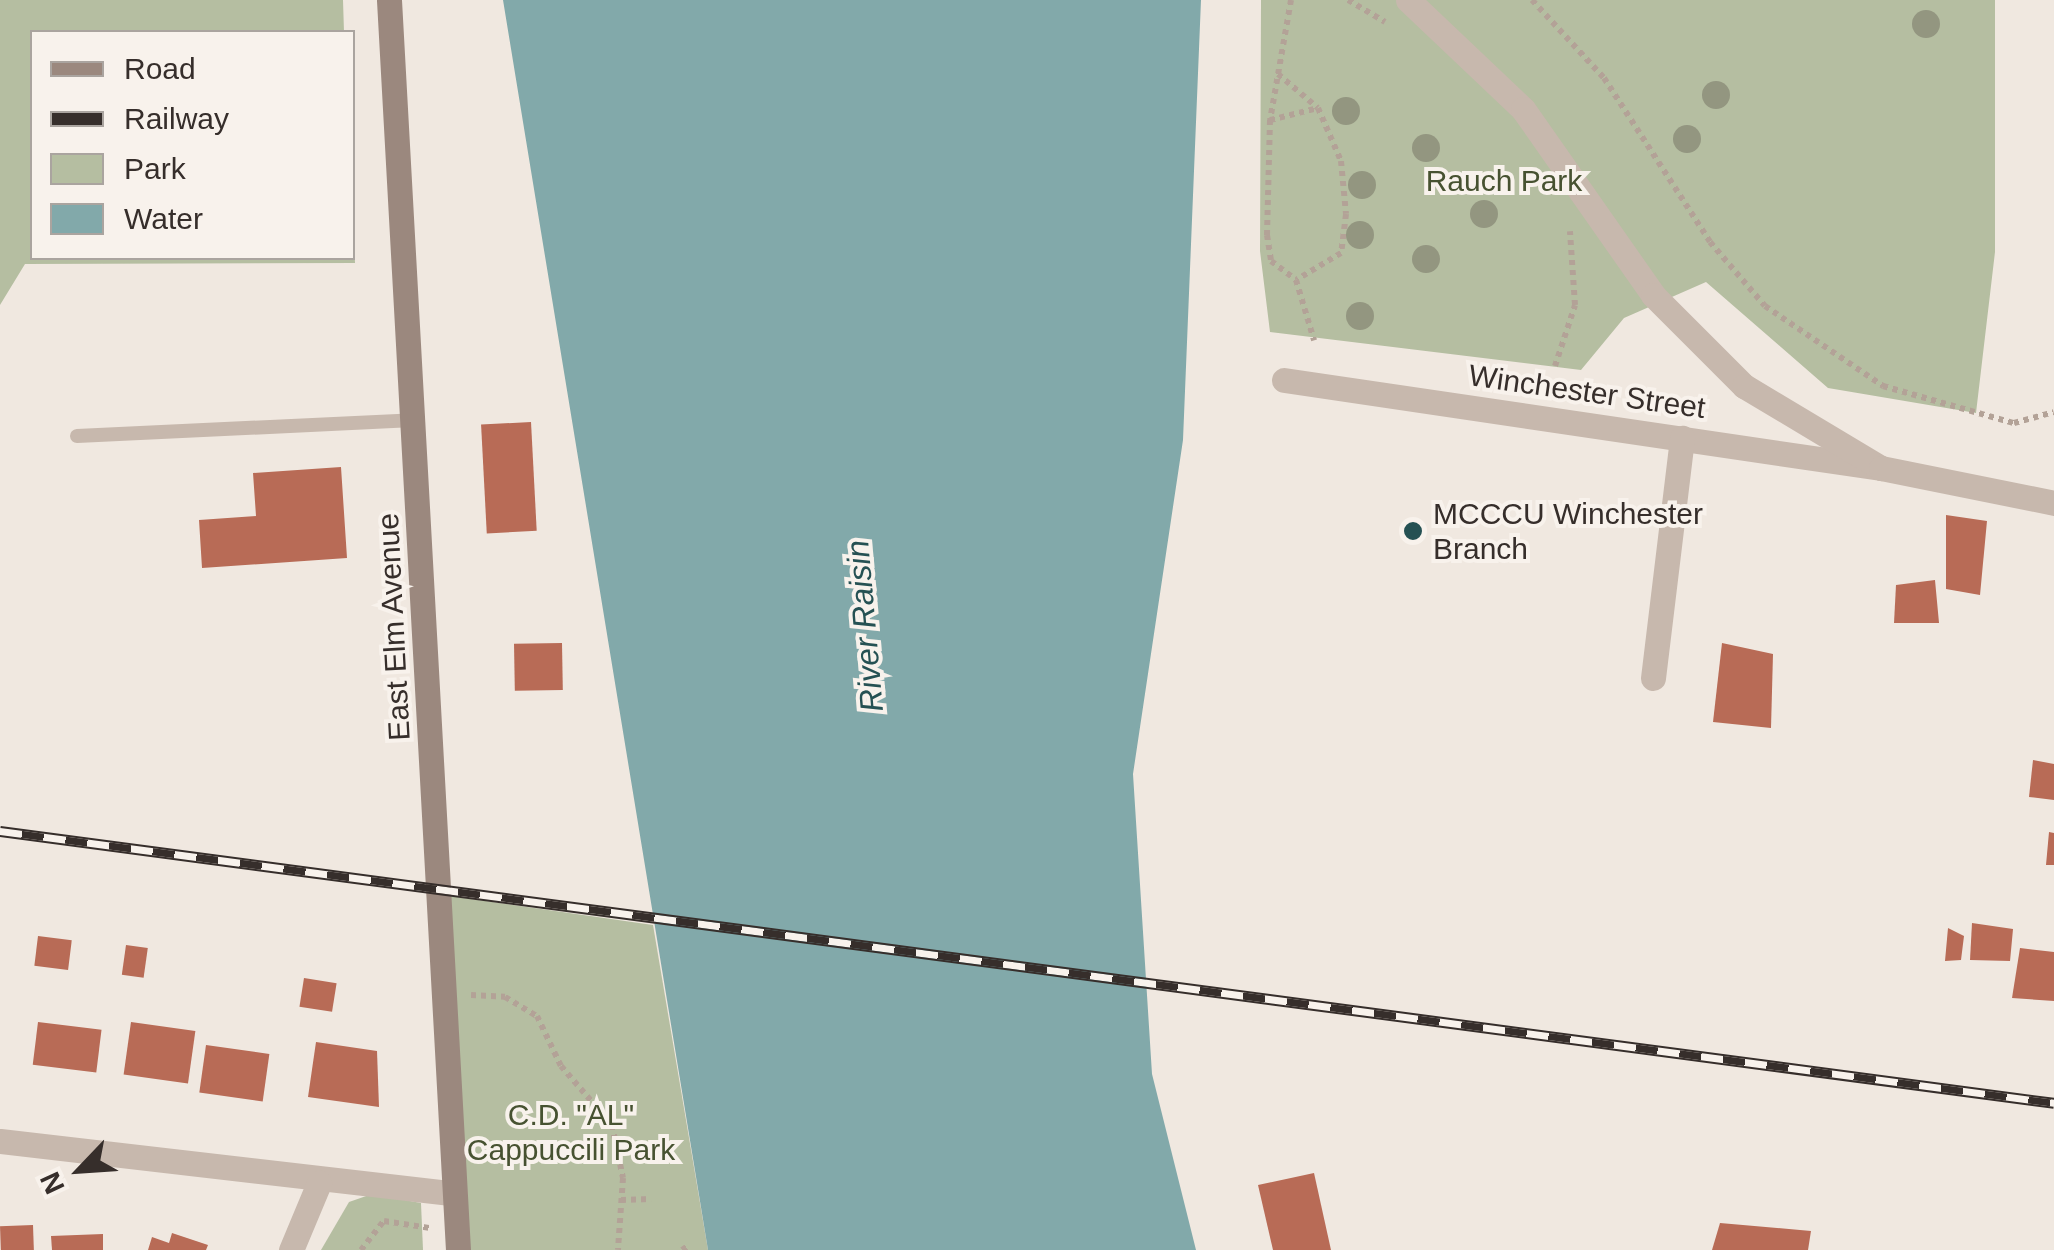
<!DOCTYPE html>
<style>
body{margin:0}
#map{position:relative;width:2054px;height:1250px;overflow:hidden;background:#f0e8e0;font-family:Arial,sans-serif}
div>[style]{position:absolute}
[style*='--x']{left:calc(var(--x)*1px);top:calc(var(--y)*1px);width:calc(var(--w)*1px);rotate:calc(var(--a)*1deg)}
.green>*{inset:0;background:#b5bea1}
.water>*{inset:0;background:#82a9aa}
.building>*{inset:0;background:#b86b56;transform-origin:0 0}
.path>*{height:6px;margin-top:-3px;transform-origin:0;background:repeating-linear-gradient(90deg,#b3a297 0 5px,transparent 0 10px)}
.service>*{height:14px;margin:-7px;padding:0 7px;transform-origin:7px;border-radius:7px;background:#c7b8ad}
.minor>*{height:25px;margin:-12.5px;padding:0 12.5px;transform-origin:12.5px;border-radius:12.5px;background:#c7b8ad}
.tertiary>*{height:25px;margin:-12.5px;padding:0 12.5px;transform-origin:12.5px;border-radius:12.5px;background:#c7b8ad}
.secondary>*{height:25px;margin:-12.5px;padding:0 12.5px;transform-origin:12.5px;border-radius:12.5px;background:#9b887e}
.rail>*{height:11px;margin-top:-5.5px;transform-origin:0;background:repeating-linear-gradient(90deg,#f8f2ec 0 22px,#362e2b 0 44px);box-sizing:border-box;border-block:2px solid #362e2b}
.trees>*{width:28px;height:28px;margin:-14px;border-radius:50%;background:#939680}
.dots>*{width:28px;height:28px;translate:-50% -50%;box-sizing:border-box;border:5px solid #f8f2ec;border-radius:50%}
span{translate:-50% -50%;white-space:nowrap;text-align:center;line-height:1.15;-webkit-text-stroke:8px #f8f2ec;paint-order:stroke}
.park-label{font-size:30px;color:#475231}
.street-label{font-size:30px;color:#362e2b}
.poi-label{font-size:30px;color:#362e2b}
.left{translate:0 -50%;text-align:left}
.water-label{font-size:32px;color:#255153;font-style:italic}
.legend{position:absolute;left:30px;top:30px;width:325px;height:230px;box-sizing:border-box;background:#f8f2ec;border:2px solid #aaa49f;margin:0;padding:12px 18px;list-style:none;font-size:30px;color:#362e2b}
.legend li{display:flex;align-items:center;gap:20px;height:50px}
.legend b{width:50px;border:2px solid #aaa49f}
.north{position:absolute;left:30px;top:1120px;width:100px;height:100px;-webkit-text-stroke:8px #f8f2ec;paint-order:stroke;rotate:245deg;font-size:28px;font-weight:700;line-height:40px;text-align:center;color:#362e2b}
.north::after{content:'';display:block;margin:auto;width:35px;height:45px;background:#362e2b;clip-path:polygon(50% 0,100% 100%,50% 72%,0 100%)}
</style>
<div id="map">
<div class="green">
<i style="clip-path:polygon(0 0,343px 0,344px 32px,32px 32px,32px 258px,352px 258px,353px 211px,355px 263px,25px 264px,0 305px)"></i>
<i style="clip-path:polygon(1261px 0,1995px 0,1995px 252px,1976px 413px,1828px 388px,1706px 282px,1624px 318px,1581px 370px,1270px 332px,1260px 251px)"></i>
<i style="clip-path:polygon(443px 895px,653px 925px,708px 1250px,460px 1250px)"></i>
<i style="clip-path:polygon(372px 1194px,421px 1203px,423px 1250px,321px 1250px,349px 1202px)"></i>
</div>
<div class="water">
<i style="clip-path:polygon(503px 0,1201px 0,1183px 440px,1133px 774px,1152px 1074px,1196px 1250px,708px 1250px)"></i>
</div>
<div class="building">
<i style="left:531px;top:422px;width:109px;height:50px;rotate:87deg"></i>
<i style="clip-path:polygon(341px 467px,347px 558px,202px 568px,199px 520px,256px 516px,253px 473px)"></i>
<i style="clip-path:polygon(1946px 515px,1987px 521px,1980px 595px,1946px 589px)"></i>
<i style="clip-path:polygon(1935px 580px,1939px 623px,1894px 623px,1896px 585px)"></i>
<i style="left:562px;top:643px;width:47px;height:48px;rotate:89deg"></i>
<i style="clip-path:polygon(1722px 643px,1773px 654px,1771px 728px,1713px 722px)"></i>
<i style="clip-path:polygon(2033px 760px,2054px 764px,2054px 800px,2029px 797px)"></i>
<i style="clip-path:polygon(2049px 832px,2054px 833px,2054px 865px,2046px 865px)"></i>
<i style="clip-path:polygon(1972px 923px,2013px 929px,2010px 961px,1970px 960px)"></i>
<i style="clip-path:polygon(1948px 928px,1964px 936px,1961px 960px,1945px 961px)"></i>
<i style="left:38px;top:936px;width:34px;height:30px;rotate:7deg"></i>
<i style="left:126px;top:945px;width:22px;height:30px;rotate:8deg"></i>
<i style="clip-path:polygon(2020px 948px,2054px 952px,2054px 1001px,2012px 998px)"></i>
<i style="left:304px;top:978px;width:33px;height:29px;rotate:9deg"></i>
<i style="left:38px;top:1022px;width:64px;height:43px;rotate:7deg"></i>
<i style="left:131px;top:1022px;width:65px;height:53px;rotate:8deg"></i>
<i style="clip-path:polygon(316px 1042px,377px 1051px,379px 1107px,308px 1097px)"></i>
<i style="left:206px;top:1045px;width:64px;height:48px;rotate:8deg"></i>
<i style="clip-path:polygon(1314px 1173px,1331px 1250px,1273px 1250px,1258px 1185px)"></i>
<i style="clip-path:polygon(1720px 1223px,1811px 1231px,1808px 1250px,1712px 1250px)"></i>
<i style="left:33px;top:1225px;width:25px;height:33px;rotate:88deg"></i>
<i style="clip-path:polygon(172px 1233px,208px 1245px,206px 1250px,148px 1250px,152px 1237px,169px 1243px)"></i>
<i style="clip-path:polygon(103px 1234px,103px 1250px,52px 1250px,51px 1236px)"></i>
</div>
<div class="path">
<i style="--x:1291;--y:0;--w:122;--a:99.9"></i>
<i style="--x:1270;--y:120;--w:115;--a:91.5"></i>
<i style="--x:1267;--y:235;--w:26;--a:81"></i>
<i style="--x:1271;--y:261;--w:31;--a:37"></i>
<i style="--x:1296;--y:280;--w:63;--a:73.3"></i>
<i style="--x:1348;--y:0;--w:43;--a:30.7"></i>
<i style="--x:1532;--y:0;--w:106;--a:47.3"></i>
<i style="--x:1604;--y:78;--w:195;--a:57.1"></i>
<i style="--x:1710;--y:242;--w:84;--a:49.3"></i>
<i style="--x:1765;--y:306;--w:143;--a:34.1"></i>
<i style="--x:1883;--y:386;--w:136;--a:15.8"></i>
<i style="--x:2014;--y:423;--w:41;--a:-15.4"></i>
<i style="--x:1278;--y:74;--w:52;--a:40.4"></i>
<i style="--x:1318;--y:108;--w:58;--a:66.5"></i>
<i style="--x:1341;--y:161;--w:53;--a:84.6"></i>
<i style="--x:1346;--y:214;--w:39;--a:97"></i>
<i style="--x:1341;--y:253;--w:52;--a:149"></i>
<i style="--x:1270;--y:120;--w:49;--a:-14"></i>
<i style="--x:1555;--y:366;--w:64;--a:-71.8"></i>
<i style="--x:1575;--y:305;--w:74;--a:-93.9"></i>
<i style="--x:471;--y:995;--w:34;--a:3"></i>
<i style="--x:505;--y:997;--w:37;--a:31"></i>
<i style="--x:537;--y:1016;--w:55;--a:64.4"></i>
<i style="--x:561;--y:1066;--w:78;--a:49.2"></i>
<i style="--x:612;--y:1125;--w:54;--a:78.3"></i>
<i style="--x:623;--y:1178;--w:72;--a:94"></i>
<i style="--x:621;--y:1200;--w:30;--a:-2"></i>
<i style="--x:361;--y:1250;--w:37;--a:-52"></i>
<i style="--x:384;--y:1221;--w:47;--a:8.7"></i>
<i style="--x:682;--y:1250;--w:7;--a:-34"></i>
</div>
<div class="service">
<i style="--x:77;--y:436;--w:337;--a:-2.7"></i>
</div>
<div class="minor">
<i style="--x:1284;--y:380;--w:603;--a:8.39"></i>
<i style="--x:1653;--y:678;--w:242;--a:-83.1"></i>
<i style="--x:0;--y:1141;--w:458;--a:6.6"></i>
<i style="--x:291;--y:1250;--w:73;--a:-67.3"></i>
</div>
<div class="tertiary">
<i style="--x:1408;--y:0;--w:158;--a:43.5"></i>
<i style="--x:1523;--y:109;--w:227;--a:55"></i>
<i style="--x:1653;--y:295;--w:129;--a:45"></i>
<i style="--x:1744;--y:386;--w:160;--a:30.9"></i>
<i style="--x:1881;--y:468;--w:177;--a:11.4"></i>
</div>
<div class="secondary">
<i style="--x:389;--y:0;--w:1252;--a:86.84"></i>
</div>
<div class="rail">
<i style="--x:0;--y:831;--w:2072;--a:7.54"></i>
</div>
<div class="trees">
<i style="left:1926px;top:24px"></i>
<i style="left:1716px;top:95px"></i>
<i style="left:1346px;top:111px"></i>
<i style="left:1687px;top:139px"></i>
<i style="left:1426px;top:148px"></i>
<i style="left:1362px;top:185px"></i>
<i style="left:1484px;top:214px"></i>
<i style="left:1360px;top:235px"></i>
<i style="left:1426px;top:259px"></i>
<i style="left:1360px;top:316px"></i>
</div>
<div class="dots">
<i style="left:1413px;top:531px;background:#255153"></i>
</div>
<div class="park-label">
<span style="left:1504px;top:181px">Rauch Park</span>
<span style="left:571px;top:1132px">C.D. "AL"<br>Cappuccili Park</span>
</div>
<div class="street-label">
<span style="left:1587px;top:392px;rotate:8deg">Winchester Street</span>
<span style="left:394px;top:627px;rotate:-93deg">East Elm Avenue</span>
</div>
<div class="poi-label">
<span class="left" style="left:1433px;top:531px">MCCCU Winchester<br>Branch</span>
</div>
<div class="water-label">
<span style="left:865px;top:626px;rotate:-95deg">River Raisin</span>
</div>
<ul class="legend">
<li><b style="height:12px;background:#9b887e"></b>Road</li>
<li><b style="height:12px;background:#362e2b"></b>Railway</li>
<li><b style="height:28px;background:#b5bea1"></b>Park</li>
<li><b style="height:28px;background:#82a9aa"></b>Water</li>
</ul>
<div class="north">N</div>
</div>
